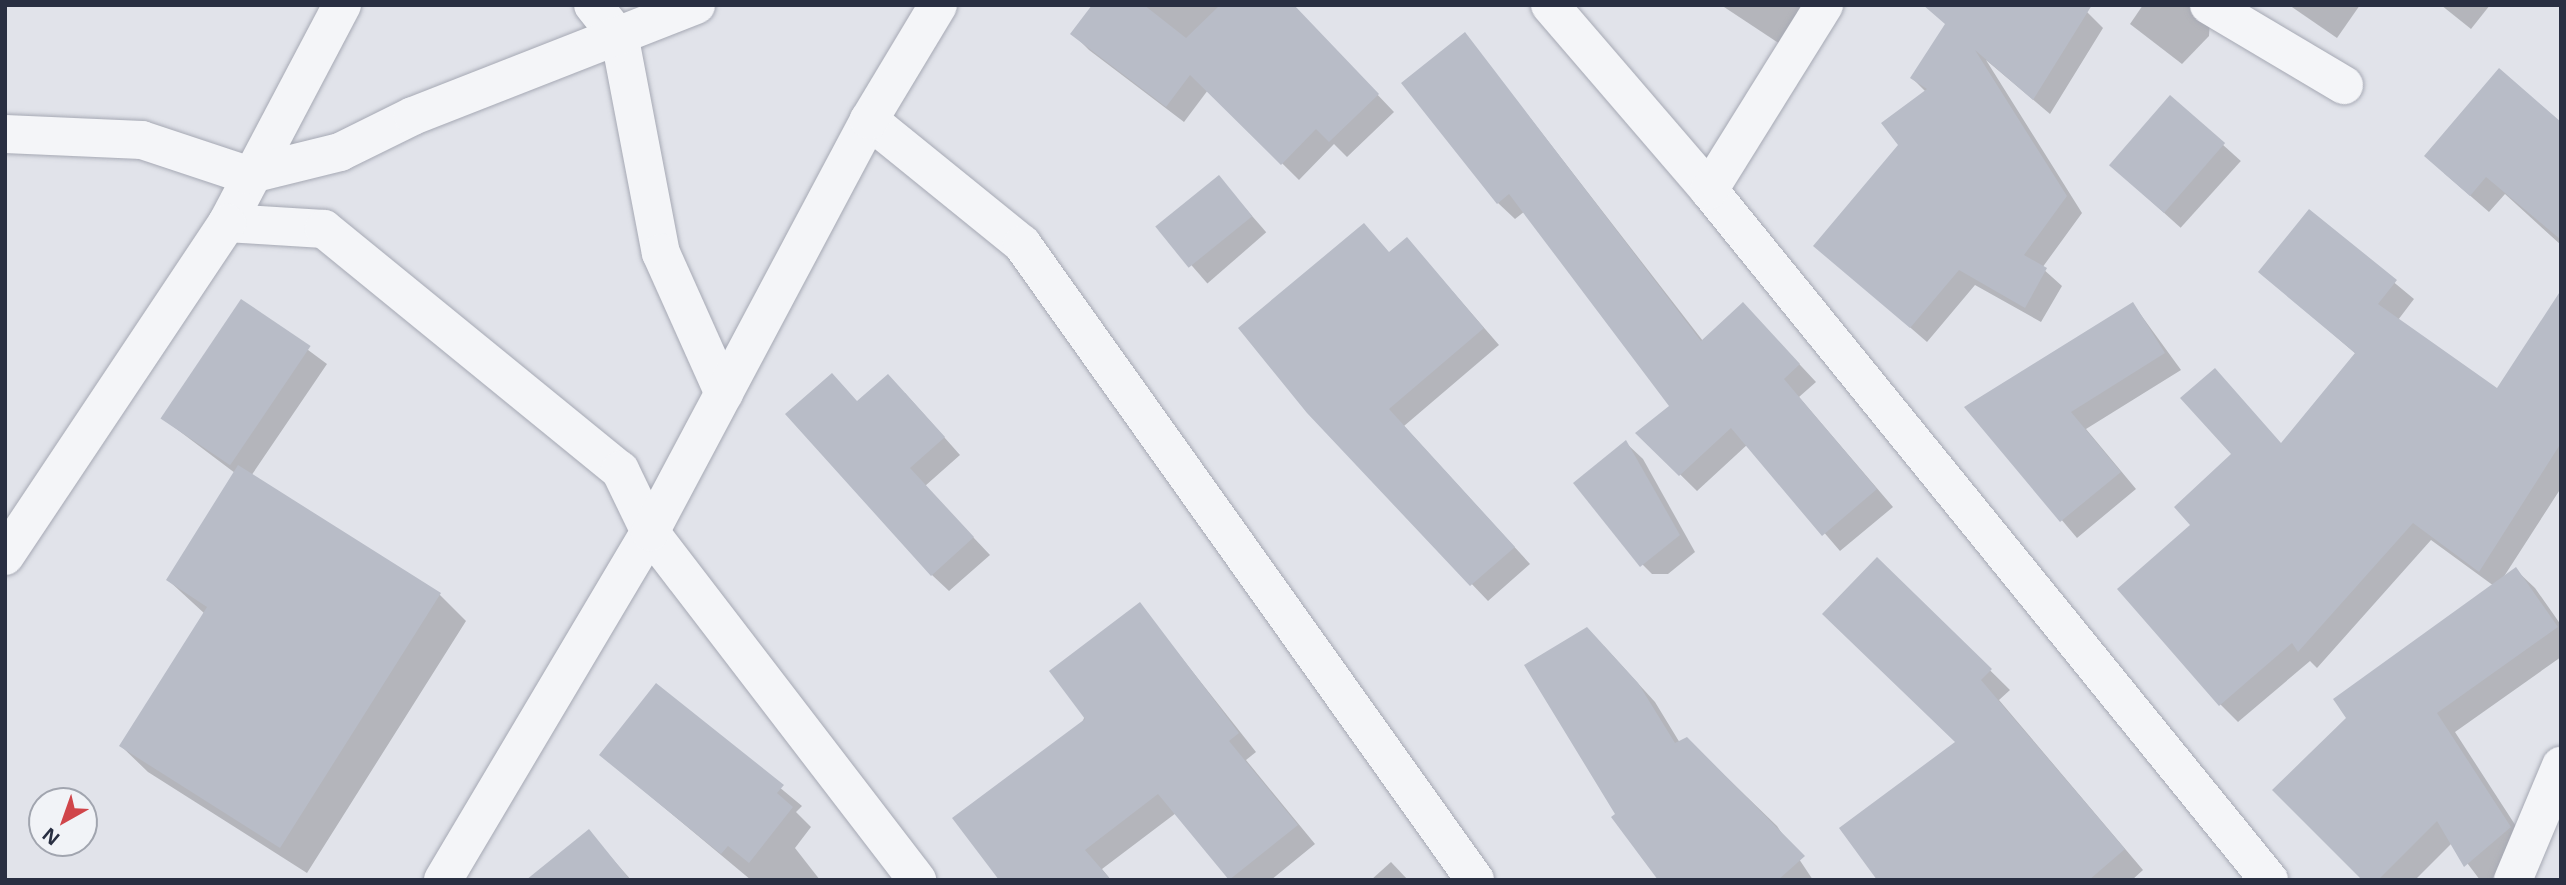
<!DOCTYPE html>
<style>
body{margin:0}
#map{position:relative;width:2566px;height:885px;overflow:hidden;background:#e1e3ea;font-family:"Open Sans",sans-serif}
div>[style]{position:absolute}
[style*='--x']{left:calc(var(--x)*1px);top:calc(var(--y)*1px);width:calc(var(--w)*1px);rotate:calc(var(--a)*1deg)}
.shadow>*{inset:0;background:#0003;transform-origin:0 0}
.building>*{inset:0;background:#b8bcc7;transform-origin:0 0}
.roads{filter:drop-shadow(0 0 2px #a6a9b4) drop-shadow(0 0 2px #a6a9b4)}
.street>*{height:38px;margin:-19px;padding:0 19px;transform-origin:19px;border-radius:19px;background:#f4f5f8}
span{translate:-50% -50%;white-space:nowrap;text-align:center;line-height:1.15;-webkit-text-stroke:7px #f1f3f7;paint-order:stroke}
.frame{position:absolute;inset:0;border:7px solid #292f42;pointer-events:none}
.north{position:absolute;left:28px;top:787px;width:70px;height:70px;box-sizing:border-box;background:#f1f3f7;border:2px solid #a1a5af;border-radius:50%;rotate:220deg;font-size:19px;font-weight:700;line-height:28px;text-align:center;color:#292f42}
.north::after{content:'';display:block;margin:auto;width:24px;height:32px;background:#d0454a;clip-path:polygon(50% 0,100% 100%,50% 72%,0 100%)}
</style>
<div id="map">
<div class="shadow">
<i style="clip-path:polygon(1094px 5px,1292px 5px,1394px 112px,1347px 157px,1334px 144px,1299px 180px,1208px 90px,1184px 122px,1089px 50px,1073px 34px)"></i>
<i style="clip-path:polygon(1721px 5px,1818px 5px,1789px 50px)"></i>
<i style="clip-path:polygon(1959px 5px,2087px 12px,2103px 28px,2050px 114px,1986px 60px,2082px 213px,2042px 268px,2062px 286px,2041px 322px,1975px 285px,1927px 342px,1816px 246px,1900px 145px,1926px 92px,1912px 78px)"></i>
<i style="clip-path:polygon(2143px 5px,2211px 5px,2209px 36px,2182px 64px,2130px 24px)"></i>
<i style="clip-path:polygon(2289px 5px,2360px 5px,2337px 38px)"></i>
<i style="clip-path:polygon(2441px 5px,2490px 5px,2471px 29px)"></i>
<i style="clip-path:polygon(1465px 34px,1703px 341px,1759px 321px,1816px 382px,1799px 397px,1893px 507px,1840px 551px,1748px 444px,1697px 491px,1638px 433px,1671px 406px,1525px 211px,1515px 219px,1498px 203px)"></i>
<i style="left:2171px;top:98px;width:94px;height:90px;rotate:42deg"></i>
<i style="clip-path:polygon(2561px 124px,2561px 245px,2505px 194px,2489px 212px,2444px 173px)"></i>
<i style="left:1219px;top:178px;width:72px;height:78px;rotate:49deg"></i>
<i style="clip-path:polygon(2309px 212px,2414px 299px,2398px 320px,2498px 390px,2561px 294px,2561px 488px,2503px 578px,2516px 570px,2535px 588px,2561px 625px,2561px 657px,2455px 732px,2523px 837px,2523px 852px,2490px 880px,2480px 880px,2452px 843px,2415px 880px,2364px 880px,2275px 790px,2494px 586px,2431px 540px,2317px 668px,2310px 661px,2238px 722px,2220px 704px,2282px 445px,2356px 354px,2261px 272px)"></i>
<i style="clip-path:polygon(1407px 239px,1499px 345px,1404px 426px,1530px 564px,1488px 601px,1308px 412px,1390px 254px)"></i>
<i style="clip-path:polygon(242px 301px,327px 364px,251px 476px,440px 595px,466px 621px,307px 873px,148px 772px,121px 746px,205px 614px,168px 580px,235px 473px,162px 418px)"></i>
<i style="clip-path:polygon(2133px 304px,2181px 370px,2086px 429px,2136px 489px,2077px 538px,1967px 408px)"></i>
<i style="clip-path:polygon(905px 393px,960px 455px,925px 486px,990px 555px,949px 591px,932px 575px,858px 402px)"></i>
<i style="clip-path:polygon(1626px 443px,1643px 459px,1695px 552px,1668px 574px,1652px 574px,1635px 557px)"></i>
<i style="clip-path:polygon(1877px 559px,2010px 690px,1999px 700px,2143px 870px,2132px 880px,1897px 880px,1957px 743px)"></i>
<i style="clip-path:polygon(1140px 605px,1256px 752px,1246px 760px,1315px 844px,1271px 880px,1231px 880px,1176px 813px,1102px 869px,1111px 880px,1004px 880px)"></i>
<i style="clip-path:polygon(1604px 646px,1655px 702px,1680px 743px,1687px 739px,1777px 826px,1813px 880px,1660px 880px,1618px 814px)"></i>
<i style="clip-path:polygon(656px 685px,802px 806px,796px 812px,811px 827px,795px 848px,820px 880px,751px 880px,601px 755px)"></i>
<i style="clip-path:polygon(589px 832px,631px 880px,529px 880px)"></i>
<i style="clip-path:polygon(1391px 862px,1408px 880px,1371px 880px)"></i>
</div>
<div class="building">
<i style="clip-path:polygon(1092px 5px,1144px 5px,1186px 38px,1220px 5px,1294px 5px,1379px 94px,1329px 142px,1316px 129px,1281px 165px,1190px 75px,1166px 107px,1070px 34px)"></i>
<i style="clip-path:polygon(1923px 5px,2092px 5px,2033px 100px,1975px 50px,2067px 196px,2024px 255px,2047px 268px,2025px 308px,1959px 270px,1910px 328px,1813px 246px,1898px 145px,1881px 123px,1927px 89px,1910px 78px,1945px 24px)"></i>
<i style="clip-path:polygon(1465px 32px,1701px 341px,1743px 302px,1800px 364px,1784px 379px,1877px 489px,1822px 536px,1731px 428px,1679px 476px,1635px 433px,1669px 406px,1509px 194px,1497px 204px,1401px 83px)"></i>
<i style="clip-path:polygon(2499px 68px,2561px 122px,2561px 240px,2486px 177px,2470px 196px,2424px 156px)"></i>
<i style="left:2170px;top:95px;width:73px;height:93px;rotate:41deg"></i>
<i style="left:1219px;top:175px;width:53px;height:82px;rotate:51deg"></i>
<i style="clip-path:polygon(2309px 209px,2397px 280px,2378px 304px,2497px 388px,2561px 290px,2561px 443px,2479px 572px,2413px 523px,2298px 652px,2292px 643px,2219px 706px,2117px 589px,2190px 525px,2174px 507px,2231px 454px,2180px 398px,2215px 368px,2281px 443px,2355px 353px,2258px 272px)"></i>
<i style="clip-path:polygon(1364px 223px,1389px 252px,1407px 237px,1484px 328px,1389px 409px,1515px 547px,1470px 586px,1307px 413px,1238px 328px)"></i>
<i style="left:241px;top:299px;width:84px;height:144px;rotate:34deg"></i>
<i style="clip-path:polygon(2133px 302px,2165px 353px,2071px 412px,2121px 472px,2060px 522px,1964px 407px)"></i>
<i style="clip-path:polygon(832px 373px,857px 401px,888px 374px,945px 437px,910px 468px,974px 537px,931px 576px,785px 414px)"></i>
<i style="clip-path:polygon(1626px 440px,1680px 535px,1640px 567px,1573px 483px)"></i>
<i style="clip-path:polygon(238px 465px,441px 593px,280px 848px,119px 746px,207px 607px,166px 580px)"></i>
<i style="clip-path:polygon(1877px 557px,1992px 669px,1981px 680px,2125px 849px,2089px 880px,1877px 880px,1839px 828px,1955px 742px,1822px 614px)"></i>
<i style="clip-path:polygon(2516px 567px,2558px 627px,2437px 713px,2511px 827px,2464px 867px,2437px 821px,2378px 880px,2362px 880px,2272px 790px,2346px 718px,2333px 699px)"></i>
<i style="clip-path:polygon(1140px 602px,1239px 733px,1229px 741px,1298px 825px,1229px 880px,1158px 794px,1085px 850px,1111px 880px,999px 880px,952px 818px,1085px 719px,1049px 671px)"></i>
<i style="clip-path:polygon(1587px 627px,1638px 683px,1675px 743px,1687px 737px,1805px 856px,1778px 880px,1658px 880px,1611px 817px,1615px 814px,1524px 665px)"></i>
<i style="clip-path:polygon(656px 683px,784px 785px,777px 793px,793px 807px,749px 863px,728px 846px,721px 854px,599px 755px)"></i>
<i style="clip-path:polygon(589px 829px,630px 880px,526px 880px)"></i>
</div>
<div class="roads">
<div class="street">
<i style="--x:342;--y:5;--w:246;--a:117.8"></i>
<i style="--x:227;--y:223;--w:97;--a:3.5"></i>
<i style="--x:324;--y:229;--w:382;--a:39.2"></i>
<i style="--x:620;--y:470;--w:69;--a:64.2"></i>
<i style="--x:650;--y:532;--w:439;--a:52.5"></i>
<i style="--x:593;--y:5;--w:43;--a:51.5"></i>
<i style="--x:620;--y:39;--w:218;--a:79.2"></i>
<i style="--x:661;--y:253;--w:154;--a:65.9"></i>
<i style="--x:1550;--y:5;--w:244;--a:49.3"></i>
<i style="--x:1709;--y:190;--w:889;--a:50.94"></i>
<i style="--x:2209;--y:5;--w:157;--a:30.7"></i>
<i style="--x:869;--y:120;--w:197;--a:39"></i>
<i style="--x:1022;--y:244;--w:781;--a:54.54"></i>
<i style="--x:5;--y:134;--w:137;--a:2.5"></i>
<i style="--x:142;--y:140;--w:111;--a:18.4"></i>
<i style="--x:247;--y:175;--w:96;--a:-13.9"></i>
<i style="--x:340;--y:152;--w:81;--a:-26.3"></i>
<i style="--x:413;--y:116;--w:304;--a:-21.4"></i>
<i style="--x:1709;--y:190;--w:218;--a:-58.1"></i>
<i style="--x:5;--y:556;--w:400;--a:-56.3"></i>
<i style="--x:443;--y:880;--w:405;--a:-59.3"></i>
<i style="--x:650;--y:532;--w:467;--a:-62"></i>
<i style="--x:869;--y:120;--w:134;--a:-59"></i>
<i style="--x:2513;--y:880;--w:124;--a:-67.2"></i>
</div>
</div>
<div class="frame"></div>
<div class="north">N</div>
</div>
